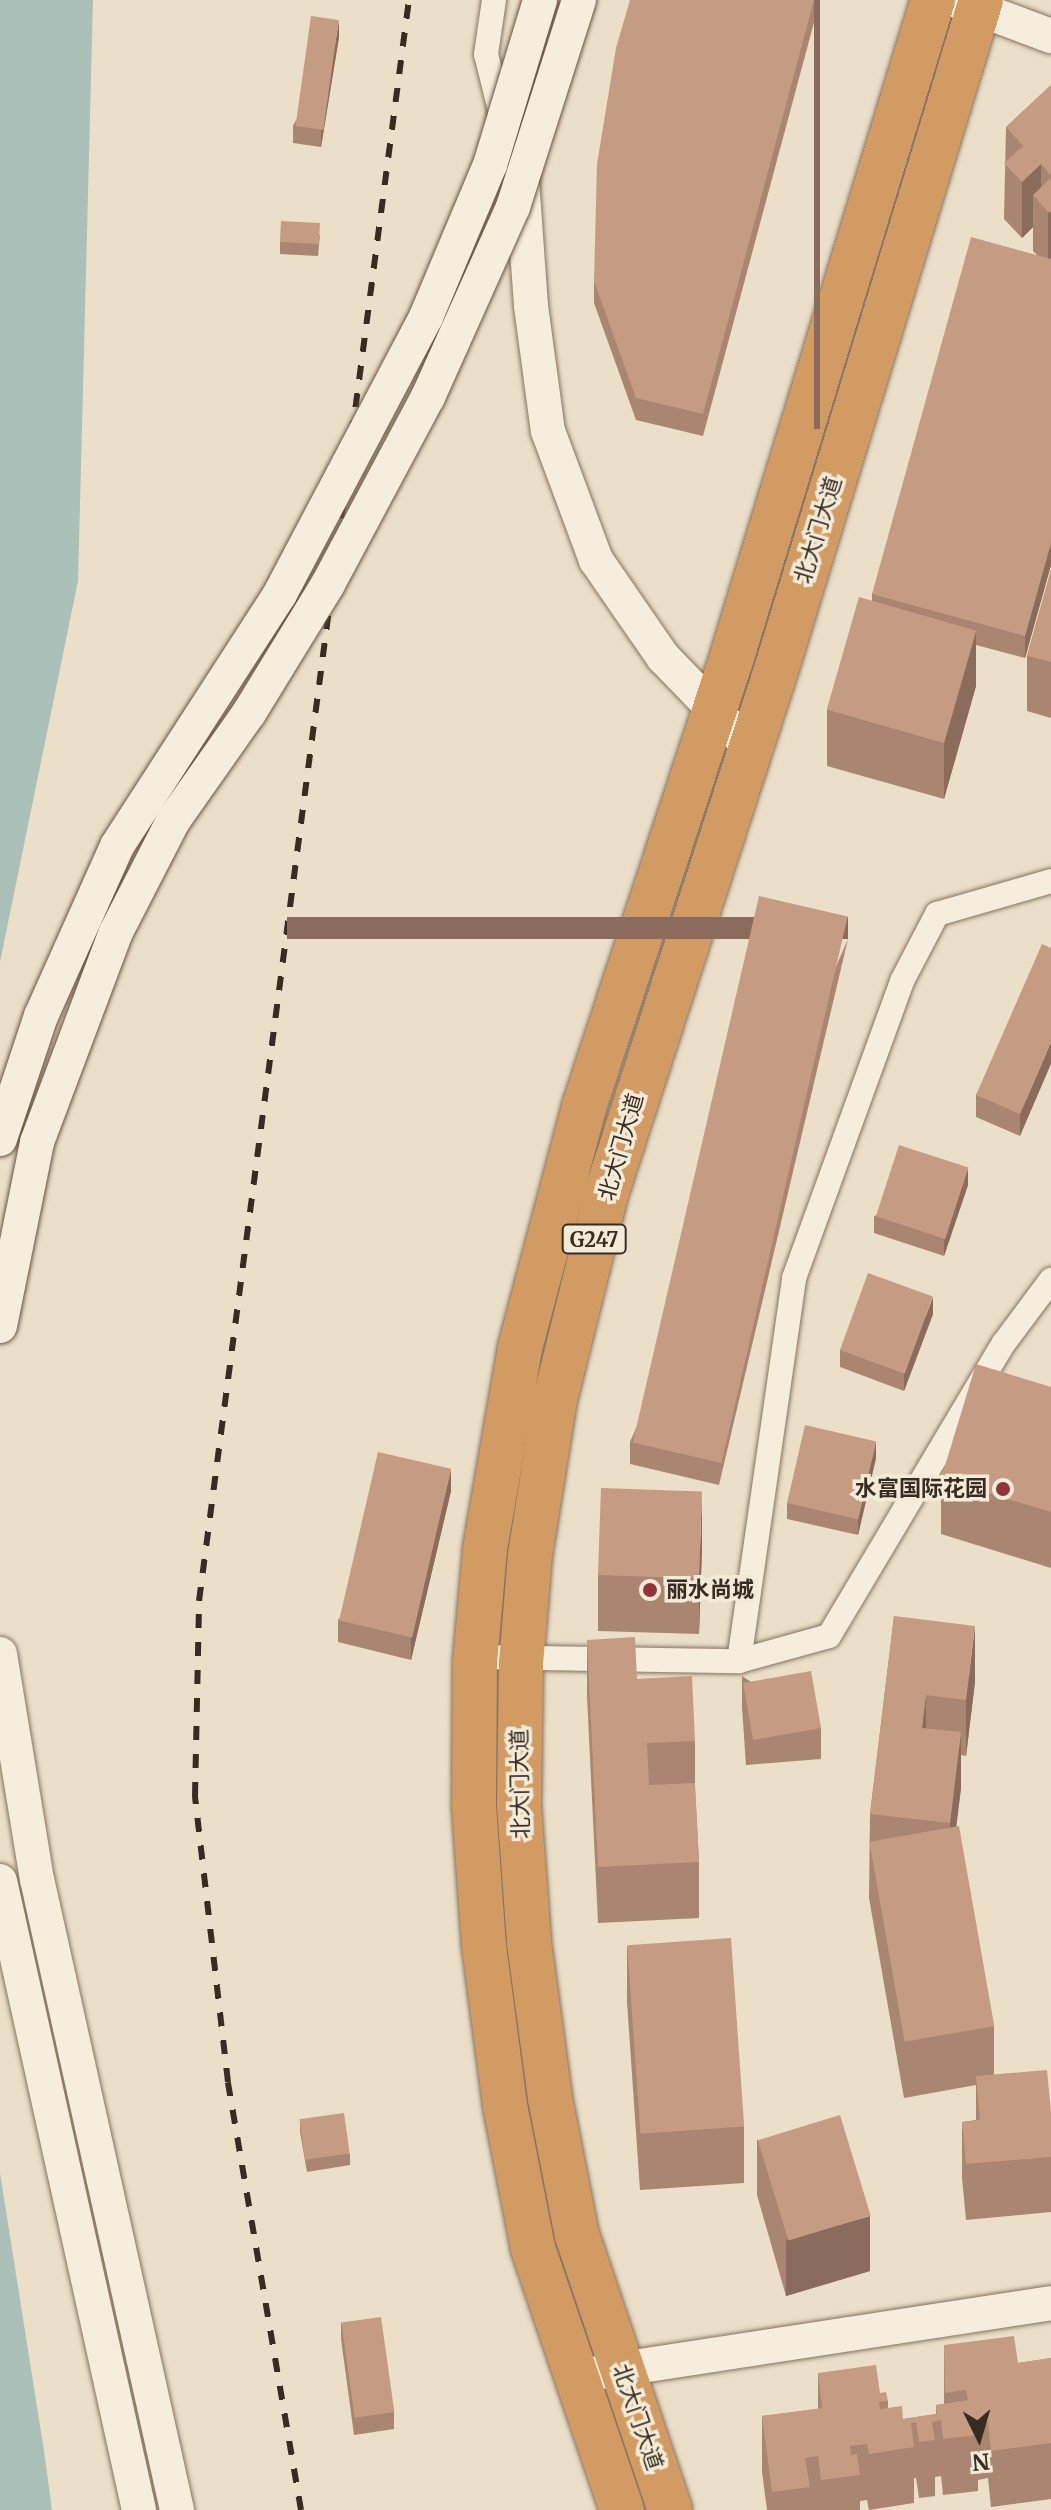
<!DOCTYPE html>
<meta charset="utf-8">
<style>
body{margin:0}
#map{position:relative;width:1051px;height:2510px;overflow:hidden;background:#ebdfc9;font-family:Merriweather,"Noto Sans SC",serif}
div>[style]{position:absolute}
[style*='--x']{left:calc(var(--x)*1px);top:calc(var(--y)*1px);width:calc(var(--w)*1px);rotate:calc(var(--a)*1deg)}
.water>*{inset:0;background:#aac0b8}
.roads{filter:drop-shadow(0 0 2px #86725f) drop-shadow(0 0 2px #86725f)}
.street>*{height:24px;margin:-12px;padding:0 12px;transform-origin:12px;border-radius:12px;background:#f6eddc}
.secondary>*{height:34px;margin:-17px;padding:0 17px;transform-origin:17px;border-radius:17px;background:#f6eddc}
.highway>*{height:44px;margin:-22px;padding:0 22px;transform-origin:22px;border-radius:22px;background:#d29b63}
.rail>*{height:6px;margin-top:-3px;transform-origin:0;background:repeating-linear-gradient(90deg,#382b22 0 14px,transparent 0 28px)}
.bridges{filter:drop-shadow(0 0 2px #685342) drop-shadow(0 0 2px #685342)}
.secondary-bridge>*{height:34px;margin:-17px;padding:0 17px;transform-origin:17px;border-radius:17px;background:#f6eddc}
.wall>*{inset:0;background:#aa8571}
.shaded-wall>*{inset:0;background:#8b6c5c;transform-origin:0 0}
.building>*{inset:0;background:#c69b83;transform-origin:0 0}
.dots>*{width:22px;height:22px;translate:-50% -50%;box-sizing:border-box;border:4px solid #f3ead8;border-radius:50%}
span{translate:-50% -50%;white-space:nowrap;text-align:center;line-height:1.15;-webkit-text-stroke:7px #f3ead8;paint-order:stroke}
.shield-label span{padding:2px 6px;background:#f3ead8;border:2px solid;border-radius:6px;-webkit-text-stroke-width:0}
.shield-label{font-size:20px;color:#382b22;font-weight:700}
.street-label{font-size:22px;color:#382b22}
.poi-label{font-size:22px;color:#382b22;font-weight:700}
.right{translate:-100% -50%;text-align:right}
.left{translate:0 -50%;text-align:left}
.north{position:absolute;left:939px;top:2398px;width:80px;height:80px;-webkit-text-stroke:6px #f3ead8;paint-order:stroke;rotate:175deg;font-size:22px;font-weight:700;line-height:32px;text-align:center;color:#382b22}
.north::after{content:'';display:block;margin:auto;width:28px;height:36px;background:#382b22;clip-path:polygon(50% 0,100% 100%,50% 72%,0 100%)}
</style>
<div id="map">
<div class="water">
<i style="clip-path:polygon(0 0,93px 0,78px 581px,0 962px)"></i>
<i style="clip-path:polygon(0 2173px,44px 2451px,52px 2510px,0 2510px)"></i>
</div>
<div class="roads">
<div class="street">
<i style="--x:494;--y:0;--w:55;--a:98.4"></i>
<i style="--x:486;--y:54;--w:66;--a:76"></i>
<i style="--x:475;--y:1657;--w:264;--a:0.9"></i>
<i style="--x:739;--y:1661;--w:93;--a:-15.5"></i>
<i style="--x:829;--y:1636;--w:341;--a:-59.2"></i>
<i style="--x:1004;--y:1343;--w:79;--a:-53.3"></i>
<i style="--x:739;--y:1661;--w:387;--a:-81.8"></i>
<i style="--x:794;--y:1278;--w:316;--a:-70"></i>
<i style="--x:902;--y:981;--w:76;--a:-62.4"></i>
<i style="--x:937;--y:914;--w:119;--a:-16.1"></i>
</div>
<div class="secondary">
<i style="--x:955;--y:0;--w:103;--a:20.6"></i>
<i style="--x:533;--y:112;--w:107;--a:-80.9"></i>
<i style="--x:522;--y:180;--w:126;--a:85.9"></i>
<i style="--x:531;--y:306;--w:126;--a:82.3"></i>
<i style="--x:548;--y:431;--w:138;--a:69.6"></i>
<i style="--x:596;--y:560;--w:118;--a:55.4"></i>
<i style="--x:663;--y:657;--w:127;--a:46"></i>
<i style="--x:0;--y:1654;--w:228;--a:80.7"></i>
<i style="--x:37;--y:1879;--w:646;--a:77.49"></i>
<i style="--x:0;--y:1881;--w:644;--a:77.54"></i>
<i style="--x:601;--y:2372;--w:455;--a:-8.7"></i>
</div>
<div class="highway">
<i style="--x:622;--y:2510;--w:277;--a:-108.8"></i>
<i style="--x:533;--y:2248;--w:146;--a:-101.1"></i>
<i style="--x:505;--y:2105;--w:160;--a:-97.5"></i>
<i style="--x:484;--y:1946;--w:140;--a:-94.1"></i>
<i style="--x:474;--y:1806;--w:144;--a:-89.6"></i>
<i style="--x:475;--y:1662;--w:113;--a:-84.9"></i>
<i style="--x:485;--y:1549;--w:204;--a:-80.1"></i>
<i style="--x:520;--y:1348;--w:253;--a:-75.1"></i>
<i style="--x:585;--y:1104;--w:478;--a:-71.8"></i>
<i style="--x:734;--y:650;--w:680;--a:-72.98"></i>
<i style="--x:670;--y:2510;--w:289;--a:-108.7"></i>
<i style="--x:577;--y:2236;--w:141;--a:-101.1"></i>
<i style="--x:550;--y:2098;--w:157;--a:-97.7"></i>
<i style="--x:529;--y:1942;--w:137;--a:-94.2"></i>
<i style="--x:519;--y:1805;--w:141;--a:-89.2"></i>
<i style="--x:521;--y:1664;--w:109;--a:-85.3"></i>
<i style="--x:530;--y:1555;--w:158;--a:-80.9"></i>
<i style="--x:555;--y:1399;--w:214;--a:-76"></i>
<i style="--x:607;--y:1191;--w:554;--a:-72.02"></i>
<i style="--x:778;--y:664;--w:694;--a:-73"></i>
</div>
</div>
<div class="rail">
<i style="--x:301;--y:2510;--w:434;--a:-99.7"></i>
<i style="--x:228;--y:2082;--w:288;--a:-96.6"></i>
<i style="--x:195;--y:1796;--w:195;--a:-88.8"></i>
<i style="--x:199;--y:1601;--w:1615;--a:-82.53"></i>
</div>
<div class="bridges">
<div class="secondary-bridge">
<i style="--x:0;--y:1139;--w:130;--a:-71.6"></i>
<i style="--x:41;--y:1016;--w:186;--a:-65.9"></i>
<i style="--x:117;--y:846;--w:300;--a:-57.1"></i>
<i style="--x:280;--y:594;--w:313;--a:-62.2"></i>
<i style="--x:426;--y:317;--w:165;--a:-67.2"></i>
<i style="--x:490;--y:165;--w:172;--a:-73.1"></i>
<i style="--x:0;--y:1326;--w:188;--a:-78.6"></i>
<i style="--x:37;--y:1142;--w:224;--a:-69.4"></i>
<i style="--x:116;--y:932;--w:125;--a:-62.8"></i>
<i style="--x:173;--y:821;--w:132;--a:-54.9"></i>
<i style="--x:249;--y:713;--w:151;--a:-58.5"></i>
<i style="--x:328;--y:584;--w:212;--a:-61.9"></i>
<i style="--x:428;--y:397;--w:208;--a:-65.9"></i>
<i style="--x:513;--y:207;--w:217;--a:-72.3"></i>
</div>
</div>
<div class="wall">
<i style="clip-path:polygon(630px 0,820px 0,703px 436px,636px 420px,594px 303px,594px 281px)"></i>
<i style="clip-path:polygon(339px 37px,321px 147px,293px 143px,293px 126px)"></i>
<i style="clip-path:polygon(1051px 85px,1051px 565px,1025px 658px,976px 645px,976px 686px,944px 799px,827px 766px,827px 710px,872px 601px,872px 594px,1037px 255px,1033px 251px,1033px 227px,1022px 238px,1004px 219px,1006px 127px)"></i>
<i style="clip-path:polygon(320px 235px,318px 256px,280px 254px,280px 242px)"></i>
<i style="clip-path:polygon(1051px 570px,1051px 718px,1027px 711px,1027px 656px)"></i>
<i style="clip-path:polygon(848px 939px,719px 1485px,630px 1464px,630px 1442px)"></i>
<i style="clip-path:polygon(1051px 948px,1020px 1136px,976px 1117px,976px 1095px)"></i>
<i style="clip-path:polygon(968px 1185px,944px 1256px,874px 1233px,874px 1216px)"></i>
<i style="clip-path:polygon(933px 1314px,904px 1391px,840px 1367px,840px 1350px)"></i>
<i style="clip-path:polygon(1051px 1387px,1051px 1568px,941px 1534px,941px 1479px)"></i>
<i style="clip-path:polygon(876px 1458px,858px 1535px,787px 1519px,787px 1503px)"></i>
<i style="clip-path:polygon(451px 1491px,411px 1660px,338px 1642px,338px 1620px)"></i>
<i style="clip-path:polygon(702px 1548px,699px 1634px,598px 1631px,598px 1575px)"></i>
<i style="clip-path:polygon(894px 1616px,975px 1682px,966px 1756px,961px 1755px,961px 1788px,956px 1826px,994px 2026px,994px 2075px,1051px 2113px,1051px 2212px,966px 2220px,962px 2178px,962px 2122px,976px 2120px,976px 2085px,904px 2098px,869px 1898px,870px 1814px)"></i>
<i style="clip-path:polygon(587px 1640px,637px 1679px,695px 1741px,695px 1788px,699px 1862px,699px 1918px,598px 1923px,587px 1696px)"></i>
<i style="clip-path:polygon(742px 1676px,821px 1728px,821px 1759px,746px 1765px,742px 1707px)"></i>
<i style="clip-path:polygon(627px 1946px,744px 2127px,744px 2183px,640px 2190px,627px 2002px)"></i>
<i style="clip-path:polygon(300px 2121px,350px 2154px,350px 2165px,307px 2172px,300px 2132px)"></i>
<i style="clip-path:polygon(757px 2139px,870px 2271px,786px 2296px,757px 2195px)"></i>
<i style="clip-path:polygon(341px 2322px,394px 2412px,394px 2429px,354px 2435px,341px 2339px)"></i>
<i style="clip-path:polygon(944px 2345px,1018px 2363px,1051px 2358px,1051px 2499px,991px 2507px,988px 2478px,978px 2480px,978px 2491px,943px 2495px,941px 2476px,935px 2477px,935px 2496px,919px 2498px,916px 2478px,914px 2478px,914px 2503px,869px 2510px,867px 2500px,860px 2501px,860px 2510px,767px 2510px,762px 2472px,762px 2416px,818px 2409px,818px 2373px,880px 2393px,888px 2401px,888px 2408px,903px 2419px,936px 2414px,936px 2405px,944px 2404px)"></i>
</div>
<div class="shaded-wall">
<i style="left:814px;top:0;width:6px;height:429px"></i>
<i style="clip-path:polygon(339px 20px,339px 37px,321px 147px,321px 131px)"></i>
<i style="clip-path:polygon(1041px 164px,1041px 203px,1033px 195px,1033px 227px,1022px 238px,1022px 182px)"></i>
<i style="left:1051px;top:211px;width:56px;height:3px;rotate:90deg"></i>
<i style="clip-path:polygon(1051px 543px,1051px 565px,1025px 658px,1025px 636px)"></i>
<i style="clip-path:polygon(976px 630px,976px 686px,944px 799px,944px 743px)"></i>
<i style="left:848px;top:917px;width:22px;height:561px;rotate:90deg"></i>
<i style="clip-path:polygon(1051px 1042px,1051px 1064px,1020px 1136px,1020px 1114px)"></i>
<i style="clip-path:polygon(968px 1168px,968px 1185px,944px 1256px,944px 1240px)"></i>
<i style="clip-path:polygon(933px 1297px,933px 1314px,904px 1391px,904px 1374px)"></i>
<i style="clip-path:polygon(876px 1441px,876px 1458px,858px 1535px,858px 1519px)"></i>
<i style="clip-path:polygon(451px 1469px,451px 1491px,411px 1660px,411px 1638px)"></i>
<i style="clip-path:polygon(702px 1492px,702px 1548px,699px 1634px,699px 1578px)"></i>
<i style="clip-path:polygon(975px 1626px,975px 1682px,966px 1756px,966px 1700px)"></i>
<i style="clip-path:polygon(926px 1695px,926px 1751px,922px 1728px)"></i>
<i style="clip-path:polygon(961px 1732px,961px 1788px,950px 1879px,950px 1823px)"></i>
<i style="clip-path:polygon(870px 2216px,870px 2271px,786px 2296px,786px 2240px)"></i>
</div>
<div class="building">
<i style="clip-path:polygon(630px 0,814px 0,703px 414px,636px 398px,594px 281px,597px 164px,616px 48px)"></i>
<i style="left:311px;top:16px;width:28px;height:111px;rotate:8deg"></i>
<i style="clip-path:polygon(1051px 85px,1051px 175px,1041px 164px,1022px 182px,1004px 163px,1023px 146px,1006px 127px)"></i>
<i style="clip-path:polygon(1051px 178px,1051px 211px,1049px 213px,1033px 195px)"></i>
<i style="left:281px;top:221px;width:39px;height:21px;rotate:3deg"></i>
<i style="clip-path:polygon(971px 237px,1051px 259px,1051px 543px,1025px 636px,872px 594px)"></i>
<i style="clip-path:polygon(1051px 570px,1051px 662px,1027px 656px)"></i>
<i style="left:859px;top:597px;width:122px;height:117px;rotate:16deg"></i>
<i style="left:759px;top:896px;width:91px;height:561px;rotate:13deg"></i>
<i style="clip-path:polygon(1042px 944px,1051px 948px,1051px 1042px,1020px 1114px,976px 1095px)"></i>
<i style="left:899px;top:1145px;width:73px;height:75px;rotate:18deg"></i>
<i style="left:868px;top:1273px;width:69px;height:82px;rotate:20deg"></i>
<i style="clip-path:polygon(976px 1364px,1051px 1387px,1051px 1512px,941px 1479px)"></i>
<i style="left:805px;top:1425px;width:73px;height:80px;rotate:13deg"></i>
<i style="left:378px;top:1452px;width:75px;height:173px;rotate:13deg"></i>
<i style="left:601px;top:1488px;width:101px;height:87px;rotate:2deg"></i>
<i style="clip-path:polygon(894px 1616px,975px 1626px,966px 1700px,926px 1695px,922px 1728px,961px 1732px,950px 1823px,870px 1814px)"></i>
<i style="clip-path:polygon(635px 1637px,637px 1679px,692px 1676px,695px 1741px,647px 1743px,649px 1785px,695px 1783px,699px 1862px,598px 1867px,587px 1640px)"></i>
<i style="left:811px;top:1671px;width:58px;height:69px;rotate:80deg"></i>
<i style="left:959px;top:1826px;width:203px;height:91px;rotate:80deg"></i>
<i style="left:731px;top:1938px;width:189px;height:104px;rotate:86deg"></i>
<i style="clip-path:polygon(1047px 2070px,1051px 2113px,1051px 2157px,966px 2164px,962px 2122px,980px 2120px,976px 2076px)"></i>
<i style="left:344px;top:2113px;width:41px;height:45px;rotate:82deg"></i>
<i style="left:840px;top:2115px;width:105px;height:86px;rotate:73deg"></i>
<i style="left:381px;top:2317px;width:96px;height:40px;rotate:82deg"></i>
<i style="clip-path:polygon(1014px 2336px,1018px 2363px,1051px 2358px,1051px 2443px,991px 2451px,988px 2422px,977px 2424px,978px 2435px,943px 2439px,941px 2420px,932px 2422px,935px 2440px,919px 2442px,916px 2422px,911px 2423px,914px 2447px,869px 2454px,867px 2444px,850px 2446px,851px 2455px,857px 2454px,860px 2475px,821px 2480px,818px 2456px,805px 2458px,810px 2487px,772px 2492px,762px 2416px,822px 2408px,818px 2373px,876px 2365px,880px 2393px,886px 2392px,888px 2401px,879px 2402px,880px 2409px,902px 2406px,903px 2419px,937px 2414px,936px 2405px,968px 2400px,966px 2390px,945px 2393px,944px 2345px)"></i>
</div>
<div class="dots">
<i style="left:1003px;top:1489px;background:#90343a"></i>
<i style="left:650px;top:1590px;background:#90343a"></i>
</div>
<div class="shield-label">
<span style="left:594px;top:1239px">G247</span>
</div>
<div class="street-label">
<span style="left:818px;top:530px;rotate:-73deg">北大门大道</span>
<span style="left:621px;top:1147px;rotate:-74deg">北大门大道</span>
<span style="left:520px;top:1784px;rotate:-91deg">北大门大道</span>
<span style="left:638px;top:2417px;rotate:71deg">北大门大道</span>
</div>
<div class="poi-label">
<span class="right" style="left:987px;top:1489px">水富国际花园</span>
<span class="left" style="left:666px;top:1590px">丽水尚城</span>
</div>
<div class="north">N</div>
</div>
